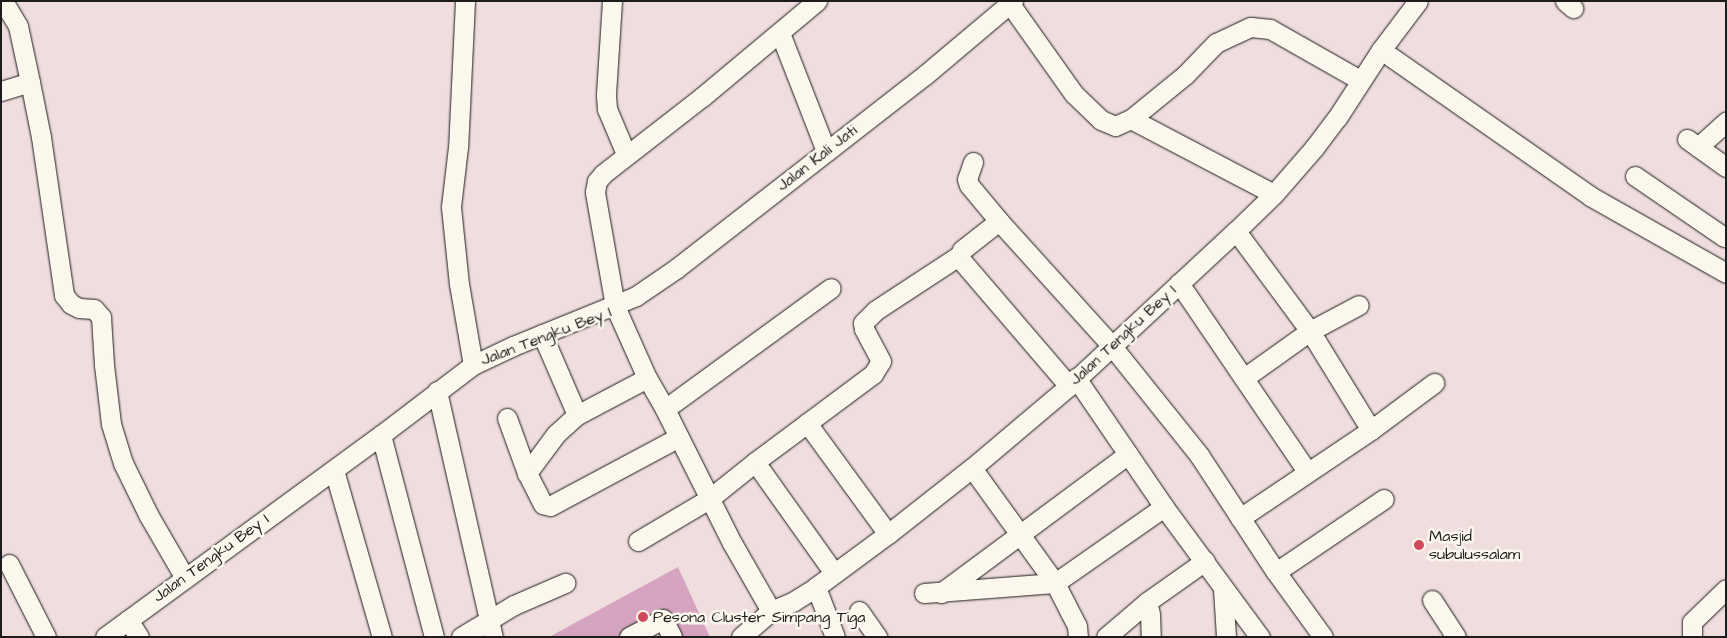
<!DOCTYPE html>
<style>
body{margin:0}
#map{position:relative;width:1727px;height:638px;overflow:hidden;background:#f0dedf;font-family:"Architects Daughter",sans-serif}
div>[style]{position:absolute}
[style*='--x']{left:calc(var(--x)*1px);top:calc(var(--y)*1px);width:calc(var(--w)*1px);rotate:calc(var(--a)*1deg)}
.shadow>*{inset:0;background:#0003}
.building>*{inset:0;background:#d6a4c0}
.roads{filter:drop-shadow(0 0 1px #1c1c1c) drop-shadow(0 0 1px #1c1c1c)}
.minor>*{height:19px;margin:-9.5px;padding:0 9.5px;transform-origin:9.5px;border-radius:9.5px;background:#fbf7ec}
.dots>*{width:14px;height:14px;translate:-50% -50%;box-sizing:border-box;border:2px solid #fbf7ec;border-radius:50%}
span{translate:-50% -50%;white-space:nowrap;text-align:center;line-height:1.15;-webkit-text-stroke:5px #fbf7ec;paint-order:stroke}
.street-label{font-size:16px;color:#1c1c1c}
.poi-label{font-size:16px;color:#1c1c1c}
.left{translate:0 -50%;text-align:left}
.frame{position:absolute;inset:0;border:2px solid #1c1c1c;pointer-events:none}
</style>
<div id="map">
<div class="shadow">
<i style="clip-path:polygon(678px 568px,709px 637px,674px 617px,663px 616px,627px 637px,556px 637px)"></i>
</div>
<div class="building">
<i style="clip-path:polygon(678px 567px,710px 637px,683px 637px,673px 614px,663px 608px,624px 627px,618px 637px,549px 637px)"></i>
</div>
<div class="roads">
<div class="minor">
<i style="--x:465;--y:1;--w:146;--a:92.7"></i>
<i style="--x:458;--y:147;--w:60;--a:96.7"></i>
<i style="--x:451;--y:207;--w:77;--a:84.1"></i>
<i style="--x:459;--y:284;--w:82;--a:80.2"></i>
<i style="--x:612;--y:1;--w:94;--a:93.7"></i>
<i style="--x:606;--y:95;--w:14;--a:86"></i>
<i style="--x:607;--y:109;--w:49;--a:67.1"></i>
<i style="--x:1565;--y:1;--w:11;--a:41"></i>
<i style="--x:1010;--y:4;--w:110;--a:54.6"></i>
<i style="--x:1074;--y:94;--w:37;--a:44"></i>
<i style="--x:1101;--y:120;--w:15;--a:23"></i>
<i style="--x:1115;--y:126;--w:17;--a:-24"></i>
<i style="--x:1131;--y:119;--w:161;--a:27.7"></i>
<i style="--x:6;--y:6;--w:23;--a:59"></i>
<i style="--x:18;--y:26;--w:57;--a:77.9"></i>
<i style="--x:780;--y:33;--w:127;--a:68.7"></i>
<i style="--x:1381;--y:50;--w:255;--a:34.9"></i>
<i style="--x:1590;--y:196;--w:156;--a:29.5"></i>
<i style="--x:1;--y:91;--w:30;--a:-17"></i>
<i style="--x:30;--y:82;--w:56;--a:78.7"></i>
<i style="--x:41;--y:137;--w:160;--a:81.7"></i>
<i style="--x:64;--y:295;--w:11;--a:52"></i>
<i style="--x:71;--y:304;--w:9;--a:27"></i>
<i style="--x:79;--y:308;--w:15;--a:4"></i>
<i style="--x:94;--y:309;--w:11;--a:49"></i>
<i style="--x:101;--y:317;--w:48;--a:86.4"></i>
<i style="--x:104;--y:365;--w:59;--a:83.2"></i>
<i style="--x:111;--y:424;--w:41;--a:72.9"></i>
<i style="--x:123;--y:463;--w:59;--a:63.9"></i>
<i style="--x:149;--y:516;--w:72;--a:59.9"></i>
<i style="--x:1131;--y:119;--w:70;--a:-39.2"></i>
<i style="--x:1185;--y:75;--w:45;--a:-45.9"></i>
<i style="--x:1216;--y:43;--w:38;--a:-25"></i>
<i style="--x:1251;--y:27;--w:19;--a:6"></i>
<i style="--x:1270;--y:29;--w:103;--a:29.5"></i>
<i style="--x:1687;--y:139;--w:48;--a:35.7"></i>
<i style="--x:1698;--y:147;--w:38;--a:-42"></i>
<i style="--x:973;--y:162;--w:18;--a:109"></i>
<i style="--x:967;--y:179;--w:6;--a:72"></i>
<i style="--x:969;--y:185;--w:47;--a:50.2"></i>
<i style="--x:1635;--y:176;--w:108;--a:34.4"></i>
<i style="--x:1236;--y:231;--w:124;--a:53.5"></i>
<i style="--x:1310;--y:331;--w:116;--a:58.4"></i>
<i style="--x:1179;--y:283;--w:227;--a:55.8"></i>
<i style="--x:542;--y:334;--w:88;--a:66.6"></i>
<i style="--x:577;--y:415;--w:28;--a:138"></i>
<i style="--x:556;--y:434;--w:49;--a:126.6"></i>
<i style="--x:527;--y:473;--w:35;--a:63"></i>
<i style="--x:543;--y:504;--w:7;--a:16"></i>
<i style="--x:550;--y:506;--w:146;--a:-28.1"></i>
<i style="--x:1076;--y:378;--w:156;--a:55.7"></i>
<i style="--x:1164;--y:507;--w:162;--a:53.6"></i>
<i style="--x:1244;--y:378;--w:81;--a:-35.5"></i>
<i style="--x:1310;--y:331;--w:55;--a:-28"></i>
<i style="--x:1069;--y:386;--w:166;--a:-130.6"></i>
<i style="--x:961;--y:260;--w:5;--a:-101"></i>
<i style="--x:960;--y:255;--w:5;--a:-68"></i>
<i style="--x:962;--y:250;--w:47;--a:-38.1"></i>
<i style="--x:999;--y:221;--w:167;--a:47.9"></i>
<i style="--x:1111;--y:345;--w:141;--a:51.3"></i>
<i style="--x:1199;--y:455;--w:140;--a:56.7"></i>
<i style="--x:1276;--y:572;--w:80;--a:54.1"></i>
<i style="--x:437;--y:391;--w:252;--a:77.2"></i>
<i style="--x:665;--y:409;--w:205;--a:-36.1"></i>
<i style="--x:577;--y:415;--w:79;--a:-27.9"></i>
<i style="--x:507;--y:418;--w:59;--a:70"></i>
<i style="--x:807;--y:423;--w:137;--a:53.9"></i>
<i style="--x:381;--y:435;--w:209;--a:75.3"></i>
<i style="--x:755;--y:462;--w:136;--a:54.6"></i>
<i style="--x:972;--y:468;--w:142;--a:54.2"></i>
<i style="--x:1055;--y:583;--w:48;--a:62.9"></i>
<i style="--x:1077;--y:626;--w:11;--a:85"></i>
<i style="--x:334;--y:470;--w:174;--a:74"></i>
<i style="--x:1240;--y:518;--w:158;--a:-33.9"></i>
<i style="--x:1371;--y:430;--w:79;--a:-36.7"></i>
<i style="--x:638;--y:541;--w:82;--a:-30.6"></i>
<i style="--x:709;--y:499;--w:59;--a:-38.8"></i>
<i style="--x:755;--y:462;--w:147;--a:-36.7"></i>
<i style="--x:873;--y:374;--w:15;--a:-58"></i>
<i style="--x:881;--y:361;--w:36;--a:-118"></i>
<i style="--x:864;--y:329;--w:6;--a:-99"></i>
<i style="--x:863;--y:323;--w:18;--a:-45"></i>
<i style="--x:876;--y:310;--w:100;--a:-33.2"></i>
<i style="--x:9;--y:564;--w:82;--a:63.1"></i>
<i style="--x:1276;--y:572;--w:130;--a:-34.1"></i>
<i style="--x:816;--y:587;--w:53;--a:69.2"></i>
<i style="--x:1223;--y:589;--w:48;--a:86.4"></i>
<i style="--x:924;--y:593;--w:131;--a:-4.4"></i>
<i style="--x:1055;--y:583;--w:133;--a:-34.9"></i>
<i style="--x:941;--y:593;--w:233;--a:-36.6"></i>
<i style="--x:1432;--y:600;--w:44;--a:57"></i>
<i style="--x:1147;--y:602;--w:12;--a:76"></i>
<i style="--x:1150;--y:614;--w:23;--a:88"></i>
<i style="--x:771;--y:611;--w:78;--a:-119.8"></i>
<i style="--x:732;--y:543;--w:150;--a:-116.6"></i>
<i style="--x:665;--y:409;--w:36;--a:-120"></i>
<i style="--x:647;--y:378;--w:79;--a:-114"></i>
<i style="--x:615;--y:306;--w:116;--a:-100"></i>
<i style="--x:595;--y:192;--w:11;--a:-80"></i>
<i style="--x:597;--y:181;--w:9;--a:-49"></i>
<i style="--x:603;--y:174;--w:125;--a:-37.9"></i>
<i style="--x:702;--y:97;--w:150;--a:-39.9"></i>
<i style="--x:859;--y:611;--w:32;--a:55"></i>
<i style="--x:128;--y:620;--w:20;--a:57"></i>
<i style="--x:105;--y:637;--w:342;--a:-36.2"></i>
<i style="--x:381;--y:435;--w:116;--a:-37.3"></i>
<i style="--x:473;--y:365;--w:44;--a:-25.4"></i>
<i style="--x:513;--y:346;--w:133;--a:-22.1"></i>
<i style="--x:636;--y:296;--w:50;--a:-34.3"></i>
<i style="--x:677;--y:268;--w:314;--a:-37.9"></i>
<i style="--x:925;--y:75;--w:115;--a:-40.1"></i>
<i style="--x:461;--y:637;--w:62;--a:-31.1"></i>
<i style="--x:514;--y:605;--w:56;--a:-23.3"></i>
<i style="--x:629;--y:637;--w:38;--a:-28"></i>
<i style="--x:663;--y:619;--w:20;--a:63"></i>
<i style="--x:741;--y:637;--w:40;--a:-41"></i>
<i style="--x:771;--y:611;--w:25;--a:-23"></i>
<i style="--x:794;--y:601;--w:26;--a:-32"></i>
<i style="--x:816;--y:587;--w:89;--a:-36.4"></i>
<i style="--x:888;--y:534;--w:107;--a:-38.2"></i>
<i style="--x:972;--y:468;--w:127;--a:-40.2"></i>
<i style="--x:1069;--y:386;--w:228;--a:-42.9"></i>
<i style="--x:1236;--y:231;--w:53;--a:-44.2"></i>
<i style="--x:1274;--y:194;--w:61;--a:-49"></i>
<i style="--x:1314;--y:148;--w:38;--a:-53"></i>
<i style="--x:1337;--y:118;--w:81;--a:-57.1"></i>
<i style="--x:1381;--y:50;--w:61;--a:-52.9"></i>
<i style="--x:1106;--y:637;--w:54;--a:-40.5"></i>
<i style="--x:1147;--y:602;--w:71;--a:-35.3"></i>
<i style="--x:1692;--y:637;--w:15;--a:-90"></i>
<i style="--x:1692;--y:622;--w:47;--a:-44.1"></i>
</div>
</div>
<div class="dots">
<i style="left:1419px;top:545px;background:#d1495b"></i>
<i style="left:643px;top:617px;background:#d1495b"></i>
</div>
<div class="street-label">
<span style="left:817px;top:158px;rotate:-38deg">Jalan Kali Jati</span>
<span style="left:1123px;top:335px;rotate:-43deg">Jalan Tengku Bey I</span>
<span style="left:546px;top:336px;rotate:-21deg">Jalan Tengku Bey I</span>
<span style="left:211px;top:558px;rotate:-36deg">Jalan Tengku Bey I</span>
</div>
<div class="poi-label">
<span class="left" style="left:1429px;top:545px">Masjid<br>subulussalam</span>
<span class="left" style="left:653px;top:617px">Pesona Cluster Simpang Tiga</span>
</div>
<div class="frame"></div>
</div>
